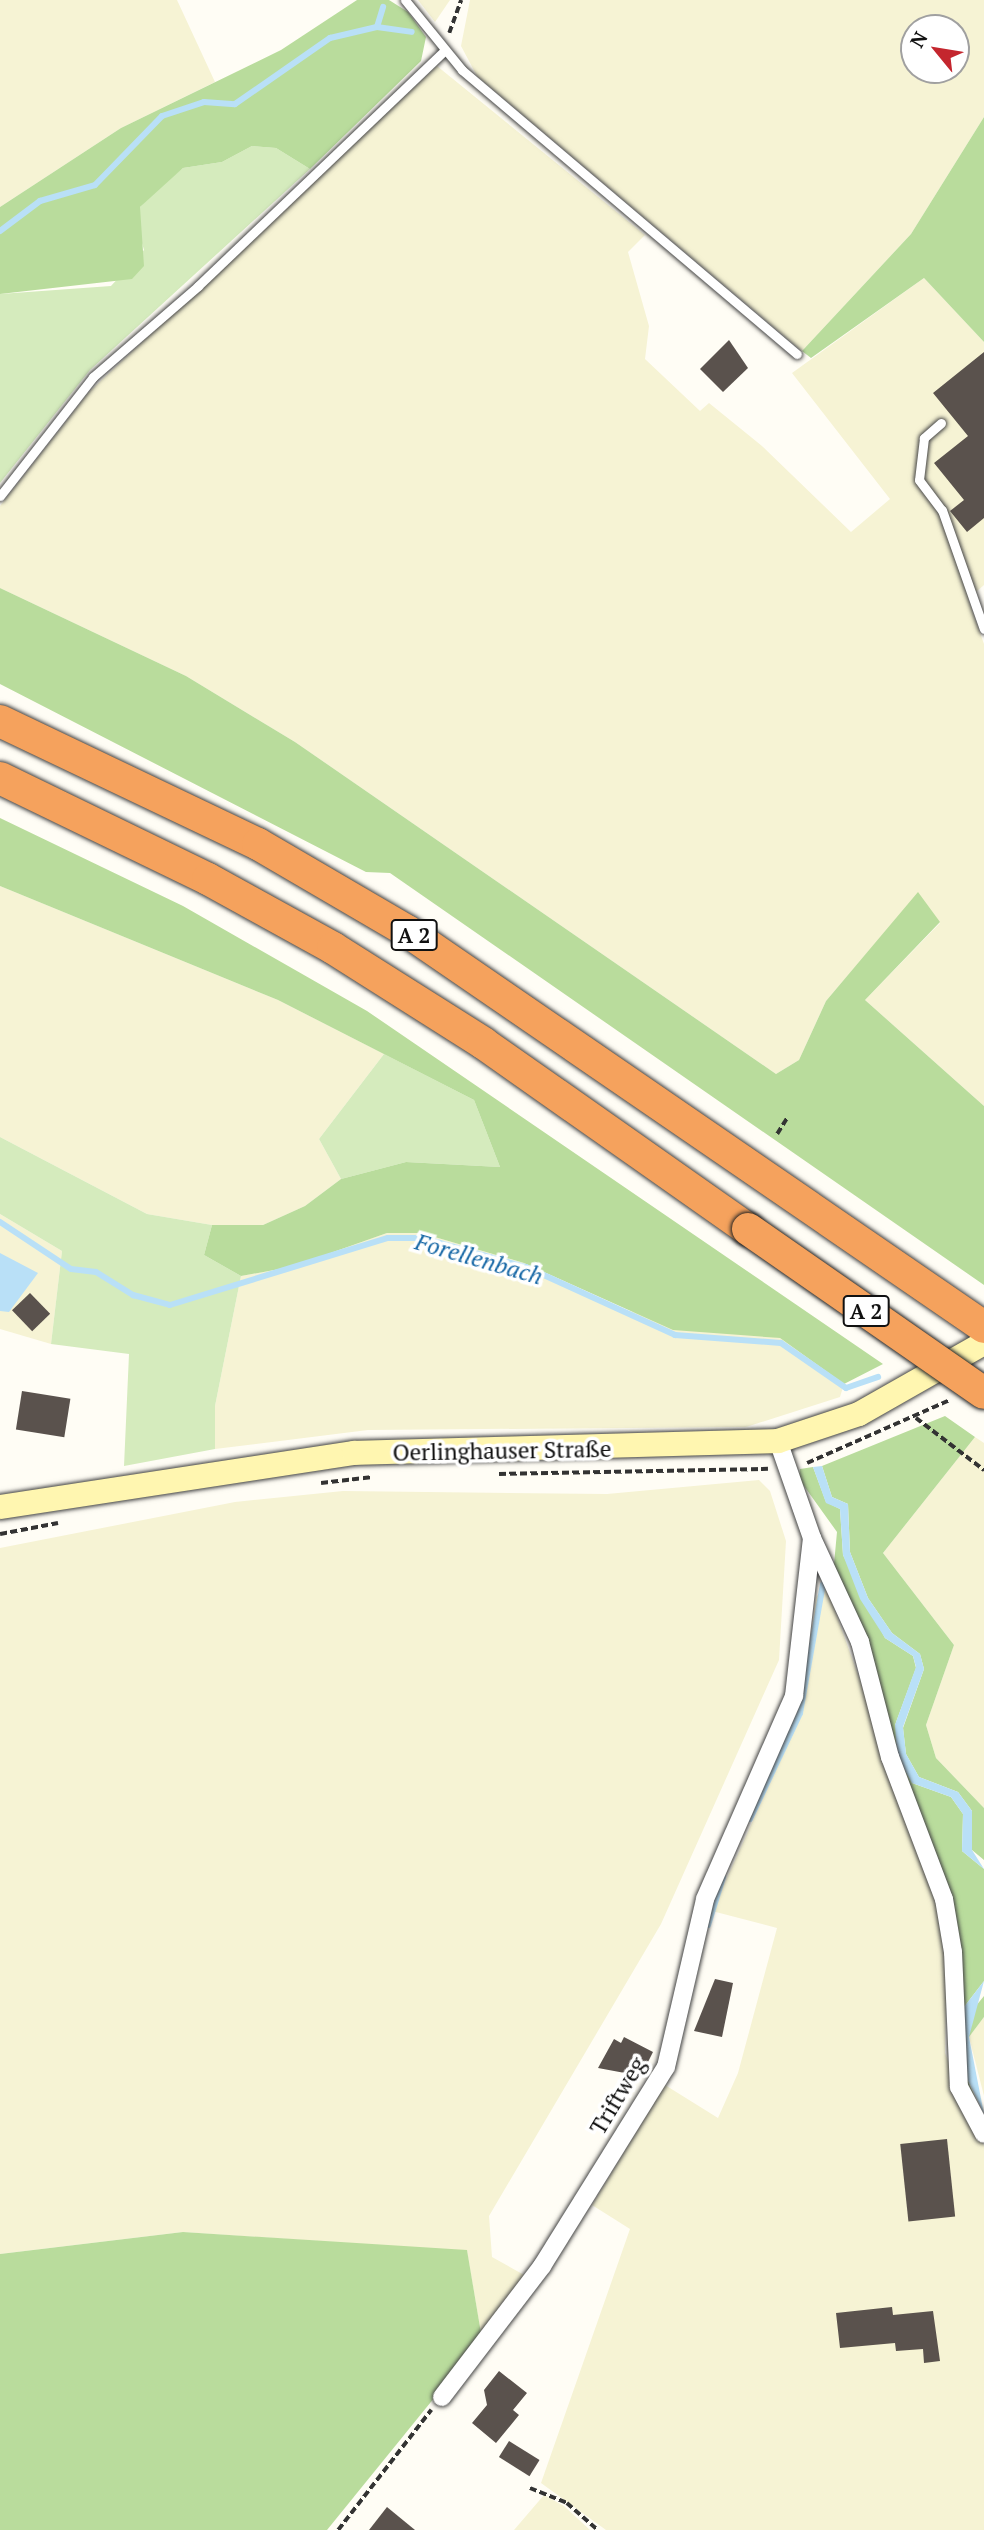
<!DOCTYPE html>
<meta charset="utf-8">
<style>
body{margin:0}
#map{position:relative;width:984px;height:2530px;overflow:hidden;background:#fffdf5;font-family:"PT Serif",serif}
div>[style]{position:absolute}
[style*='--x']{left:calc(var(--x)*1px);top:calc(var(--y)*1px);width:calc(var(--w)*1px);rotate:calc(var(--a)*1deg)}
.farmland>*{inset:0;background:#f6f3d4}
.green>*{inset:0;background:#d5ebbd}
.forest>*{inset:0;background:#b9dc9c}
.water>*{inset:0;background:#b9e0f7}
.stream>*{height:6px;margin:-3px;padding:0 3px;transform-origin:3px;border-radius:3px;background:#b9e0f7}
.building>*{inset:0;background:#5a524d;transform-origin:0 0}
.path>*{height:3.5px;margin-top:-1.75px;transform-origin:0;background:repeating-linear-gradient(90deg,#333 0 7px,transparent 0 10.5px)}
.roads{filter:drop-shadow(0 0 2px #444) drop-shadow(0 0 2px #444)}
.service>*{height:9px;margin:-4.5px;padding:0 4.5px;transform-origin:4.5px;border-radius:4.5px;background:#fff}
.minor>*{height:18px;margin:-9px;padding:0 9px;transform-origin:9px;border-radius:9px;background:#fff}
.secondary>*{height:24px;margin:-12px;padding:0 12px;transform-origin:12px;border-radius:12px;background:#fff6b0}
.motorway>*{height:32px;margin:-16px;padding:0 16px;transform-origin:16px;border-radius:16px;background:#f5a25d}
.bridges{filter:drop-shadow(0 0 2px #222) drop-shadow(0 0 2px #222)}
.motorway-bridge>*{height:32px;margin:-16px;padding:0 16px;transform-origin:16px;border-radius:16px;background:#f5a25d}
span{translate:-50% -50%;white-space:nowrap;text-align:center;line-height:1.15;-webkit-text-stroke:7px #fff;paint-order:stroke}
.shield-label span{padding:2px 5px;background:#fff;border:2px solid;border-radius:5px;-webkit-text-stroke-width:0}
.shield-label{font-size:21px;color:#111;font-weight:700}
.street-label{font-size:23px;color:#111}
.water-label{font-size:24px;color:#1768a6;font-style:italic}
.north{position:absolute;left:900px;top:14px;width:70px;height:70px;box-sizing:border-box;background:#fff;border:2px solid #a0a0a0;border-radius:50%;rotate:300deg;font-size:19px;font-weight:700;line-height:28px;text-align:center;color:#111}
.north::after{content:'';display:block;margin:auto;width:24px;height:32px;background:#c4262e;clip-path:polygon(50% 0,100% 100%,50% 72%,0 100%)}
</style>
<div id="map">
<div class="farmland">
<i style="clip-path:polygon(0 0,177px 0,215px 82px,121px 128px,0 207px)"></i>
<i style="clip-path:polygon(418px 0,450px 0,435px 22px)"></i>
<i style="clip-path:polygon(evenodd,470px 0,984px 0,984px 117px,911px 234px,802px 351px,477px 76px,461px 46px,470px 0,914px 28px,956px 28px,956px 70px,914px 70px,914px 28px)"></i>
<i style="clip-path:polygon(437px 66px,645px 235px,628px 252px,649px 326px,645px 359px,700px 411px,709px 403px,762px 446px,851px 532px,890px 499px,792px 373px,924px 278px,984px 342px,984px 585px,968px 599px,984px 644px,984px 1106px,865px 1000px,940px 923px,918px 893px,826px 1001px,799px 1060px,776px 1074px,295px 742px,186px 676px,0 588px,0 506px,89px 392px)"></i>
<i style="clip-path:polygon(0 886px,278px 1000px,384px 1054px,319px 1139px,341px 1179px,305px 1206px,263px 1225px,212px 1225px,147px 1214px,0 1137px)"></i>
<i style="clip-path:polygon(0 1214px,62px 1251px,51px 1344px,0 1329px)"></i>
<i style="clip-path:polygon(387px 1233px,421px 1233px,524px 1263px,627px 1311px,780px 1338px,844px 1384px,840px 1397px,746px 1427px,368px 1430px,215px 1449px,215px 1406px,241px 1276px,291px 1267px)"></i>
<i style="clip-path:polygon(975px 1437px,984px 1443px,984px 1808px,936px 1758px,926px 1725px,954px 1645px,883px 1553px)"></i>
<i style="clip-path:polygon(759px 1480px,770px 1491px,786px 1541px,779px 1660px,661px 1924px,489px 2216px,492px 2257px,526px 2276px,482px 2339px,467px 2251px,183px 2232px,0 2254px,0 1548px,235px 1502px,343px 1491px,607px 1494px)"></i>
<i style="clip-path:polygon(826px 1586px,932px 1880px,947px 1958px,945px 2053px,984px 2146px,984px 2530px,606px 2530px,541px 2483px,630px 2229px,592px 2205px,665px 2085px,718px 2118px,738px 2073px,777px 1928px,712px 1911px,803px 1710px,816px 1597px)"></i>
<i style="clip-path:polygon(984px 2017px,984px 2096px,969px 2037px)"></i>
<i style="clip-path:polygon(544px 2495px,564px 2506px,590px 2530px,514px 2530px)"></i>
</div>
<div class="green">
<i style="clip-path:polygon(252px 146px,276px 148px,310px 169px,90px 370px,0 483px,0 294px,111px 286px,144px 250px,137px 226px,140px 207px,153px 192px,183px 168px,222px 162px)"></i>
<i style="clip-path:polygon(384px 1054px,474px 1100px,500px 1167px,406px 1162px,341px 1179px,319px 1139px)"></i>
<i style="clip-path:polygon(0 1137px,147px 1214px,212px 1225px,204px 1255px,241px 1276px,215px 1406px,215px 1449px,124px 1466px,129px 1354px,51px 1344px,62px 1251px,0 1214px)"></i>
</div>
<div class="forest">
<i style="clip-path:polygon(357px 0,389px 0,408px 12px,426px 37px,421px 61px,310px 169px,276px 148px,252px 146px,222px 162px,183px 168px,140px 207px,144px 266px,132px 279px,0 294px,0 207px,121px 128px,281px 50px)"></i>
<i style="clip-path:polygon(984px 117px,984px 342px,924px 278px,811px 358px,802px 351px,911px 234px)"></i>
<i style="clip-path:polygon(0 588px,186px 676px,295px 742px,776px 1074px,799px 1060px,826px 1001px,918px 892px,940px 922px,865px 1000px,984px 1106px,984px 1285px,390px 873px,366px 872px,0 684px)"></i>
<i style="clip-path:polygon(0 818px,183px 906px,367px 1011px,883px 1364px,844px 1384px,780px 1338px,673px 1330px,524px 1263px,421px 1233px,387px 1233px,291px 1267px,241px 1276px,204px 1255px,212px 1225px,263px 1225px,305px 1206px,341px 1179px,406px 1162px,500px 1167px,474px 1100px,278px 1000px,0 886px)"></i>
<i style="clip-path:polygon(945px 1416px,975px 1437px,883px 1553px,954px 1645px,926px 1725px,936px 1758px,984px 1808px,984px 1860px,972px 1850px,972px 1811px,958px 1792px,919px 1777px,906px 1754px,903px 1728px,924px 1669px,920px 1654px,892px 1633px,868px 1598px,850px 1552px,848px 1504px,832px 1497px,822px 1466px)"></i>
<i style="clip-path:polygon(813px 1467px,826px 1502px,840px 1509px,843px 1555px,885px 1638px,913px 1656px,916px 1668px,895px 1725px,912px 1783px,951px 1797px,963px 1814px,962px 1851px,984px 1869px,984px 1981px,964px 2007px,966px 2076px,984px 2119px,961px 2069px,960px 1957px,834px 1564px,837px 1532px,799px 1479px,800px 1469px)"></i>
<i style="clip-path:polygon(984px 1996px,984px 2017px,969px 2037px,971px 2012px)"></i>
<i style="clip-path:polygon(183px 2232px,467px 2250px,482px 2339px,327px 2530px,0 2530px,0 2254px)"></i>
</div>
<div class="water">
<i style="clip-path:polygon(0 1253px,38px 1273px,9px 1312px,0 1311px)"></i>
<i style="clip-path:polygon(822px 1466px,832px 1497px,848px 1504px,850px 1552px,868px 1598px,892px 1633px,920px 1654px,924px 1669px,903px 1727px,906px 1754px,919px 1777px,958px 1792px,972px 1811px,972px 1850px,984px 1869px,962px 1851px,963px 1814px,951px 1797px,912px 1783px,897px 1757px,895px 1725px,916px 1667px,913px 1656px,885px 1638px,860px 1599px,843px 1555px,840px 1509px,826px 1503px,813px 1467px)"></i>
<i style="clip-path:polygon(984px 1981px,969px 2037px,984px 2114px,966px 2076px,964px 2007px)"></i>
</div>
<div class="stream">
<i style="--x:377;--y:27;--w:21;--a:-73"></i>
<i style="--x:0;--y:231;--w:50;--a:-36.9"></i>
<i style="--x:40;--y:201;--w:57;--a:-16.2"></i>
<i style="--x:95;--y:185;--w:96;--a:-45.8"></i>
<i style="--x:162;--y:116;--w:44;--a:-18.4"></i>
<i style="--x:204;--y:102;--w:31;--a:4"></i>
<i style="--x:235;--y:104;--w:116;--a:-34.8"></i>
<i style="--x:330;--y:38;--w:48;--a:-13.2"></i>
<i style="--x:377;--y:27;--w:35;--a:8"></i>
<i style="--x:0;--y:1222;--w:85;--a:33.5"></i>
<i style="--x:71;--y:1269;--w:25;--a:7"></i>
<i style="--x:96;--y:1272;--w:44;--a:31.9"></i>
<i style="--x:133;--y:1295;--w:38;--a:15"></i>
<i style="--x:170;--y:1305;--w:228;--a:-17.1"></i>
<i style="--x:388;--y:1238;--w:34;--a:0"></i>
<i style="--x:422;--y:1238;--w:108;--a:15.6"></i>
<i style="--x:526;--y:1267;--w:164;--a:24.5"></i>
<i style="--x:675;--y:1335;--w:106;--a:4.3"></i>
<i style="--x:781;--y:1343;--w:79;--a:34.7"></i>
<i style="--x:846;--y:1388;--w:34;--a:-19"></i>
<i style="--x:750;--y:1819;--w:117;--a:-64.7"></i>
<i style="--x:800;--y:1713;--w:131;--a:-79.9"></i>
<i style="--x:708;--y:1925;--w:50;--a:-72.6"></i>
</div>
<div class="building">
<i style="clip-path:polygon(729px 340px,748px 368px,723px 392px,700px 369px)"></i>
<i style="clip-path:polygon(984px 352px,984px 518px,967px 532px,950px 511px,964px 500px,934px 463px,968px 436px,933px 393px)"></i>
<i style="left:30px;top:1293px;width:29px;height:25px;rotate:46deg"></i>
<i style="left:22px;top:1391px;width:49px;height:39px;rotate:9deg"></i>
<i style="clip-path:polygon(715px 1979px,733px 1983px,722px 2037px,694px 2031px)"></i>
<i style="clip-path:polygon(624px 2037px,653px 2052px,641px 2076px,598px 2068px,614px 2039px,621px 2043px)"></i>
<i style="left:947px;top:2139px;width:78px;height:47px;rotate:84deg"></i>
<i style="clip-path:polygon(892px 2307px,893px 2315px,933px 2311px,940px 2361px,924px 2363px,923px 2349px,896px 2351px,895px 2343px,840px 2348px,836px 2313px)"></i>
<i style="clip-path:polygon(499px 2371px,527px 2393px,513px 2410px,519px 2415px,496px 2443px,472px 2423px,487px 2405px,484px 2390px)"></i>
<i style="left:509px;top:2441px;width:36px;height:19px;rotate:32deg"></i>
<i style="clip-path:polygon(387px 2507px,415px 2530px,369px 2530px)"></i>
</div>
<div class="path">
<i style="--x:449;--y:33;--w:35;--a:-70"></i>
<i style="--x:777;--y:1134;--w:19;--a:-58"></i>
<i style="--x:916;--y:1418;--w:86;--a:37.4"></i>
<i style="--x:807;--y:1463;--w:156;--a:-23.8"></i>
<i style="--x:499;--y:1474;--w:269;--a:-1.1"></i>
<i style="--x:321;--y:1483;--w:52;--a:-6.6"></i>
<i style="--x:0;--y:1534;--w:59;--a:-10.7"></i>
<i style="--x:530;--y:2488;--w:40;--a:22"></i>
<i style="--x:567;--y:2503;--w:41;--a:41.1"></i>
<i style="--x:338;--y:2530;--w:152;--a:-52.2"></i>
</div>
<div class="roads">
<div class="service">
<i style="--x:405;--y:0;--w:90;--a:50.8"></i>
<i style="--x:462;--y:70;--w:439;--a:40.3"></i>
<i style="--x:941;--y:423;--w:23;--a:139"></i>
<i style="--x:924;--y:438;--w:42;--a:96.8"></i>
<i style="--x:919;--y:480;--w:38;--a:53"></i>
<i style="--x:942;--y:510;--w:126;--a:70.6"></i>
<i style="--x:0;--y:496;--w:151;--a:-52"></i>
<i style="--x:93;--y:377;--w:139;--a:-40.9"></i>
<i style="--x:198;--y:286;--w:339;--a:-43.7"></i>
</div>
<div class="minor">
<i style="--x:812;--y:1538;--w:115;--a:65.2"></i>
<i style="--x:860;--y:1642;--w:119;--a:75.4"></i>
<i style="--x:890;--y:1757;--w:152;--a:69.2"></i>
<i style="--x:944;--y:1899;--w:54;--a:80.4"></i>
<i style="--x:953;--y:1952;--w:135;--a:87.5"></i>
<i style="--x:959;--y:2087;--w:53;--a:62"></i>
<i style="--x:442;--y:2397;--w:165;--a:-52.6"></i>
<i style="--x:542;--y:2266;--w:234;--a:-58.1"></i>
<i style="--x:666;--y:2067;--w:172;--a:-76.9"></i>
<i style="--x:705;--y:1899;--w:222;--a:-66.3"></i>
<i style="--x:794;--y:1696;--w:159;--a:-83.5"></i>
<i style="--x:812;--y:1538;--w:103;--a:-109.3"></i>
</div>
<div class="secondary">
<i style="--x:0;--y:1507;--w:358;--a:-8.7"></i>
<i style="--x:354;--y:1453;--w:424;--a:-1.6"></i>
<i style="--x:778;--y:1441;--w:85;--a:-18.4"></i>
<i style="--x:859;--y:1414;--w:144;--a:-29.6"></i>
</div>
<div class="motorway">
<i style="--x:0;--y:721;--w:286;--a:25.5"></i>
<i style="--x:258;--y:844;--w:173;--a:30.3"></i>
<i style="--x:407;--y:931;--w:700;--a:34.46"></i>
<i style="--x:0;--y:778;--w:231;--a:25.9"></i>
<i style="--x:208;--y:879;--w:143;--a:28.9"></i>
<i style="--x:333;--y:948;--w:178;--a:32.3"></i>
<i style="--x:483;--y:1043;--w:324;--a:35.1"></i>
</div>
</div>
<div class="bridges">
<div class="motorway-bridge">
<i style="--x:748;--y:1229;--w:287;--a:34.8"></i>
</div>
</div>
<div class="shield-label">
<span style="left:414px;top:935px">A 2</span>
<span style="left:866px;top:1311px">A 2</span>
</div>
<div class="street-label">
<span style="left:502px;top:1451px;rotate:-1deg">Oerlinghauser Straße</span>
<span style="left:618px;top:2096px;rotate:-59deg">Triftweg</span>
</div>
<div class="water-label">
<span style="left:479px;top:1259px;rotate:16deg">Forellenbach</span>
</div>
<div class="north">N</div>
</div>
